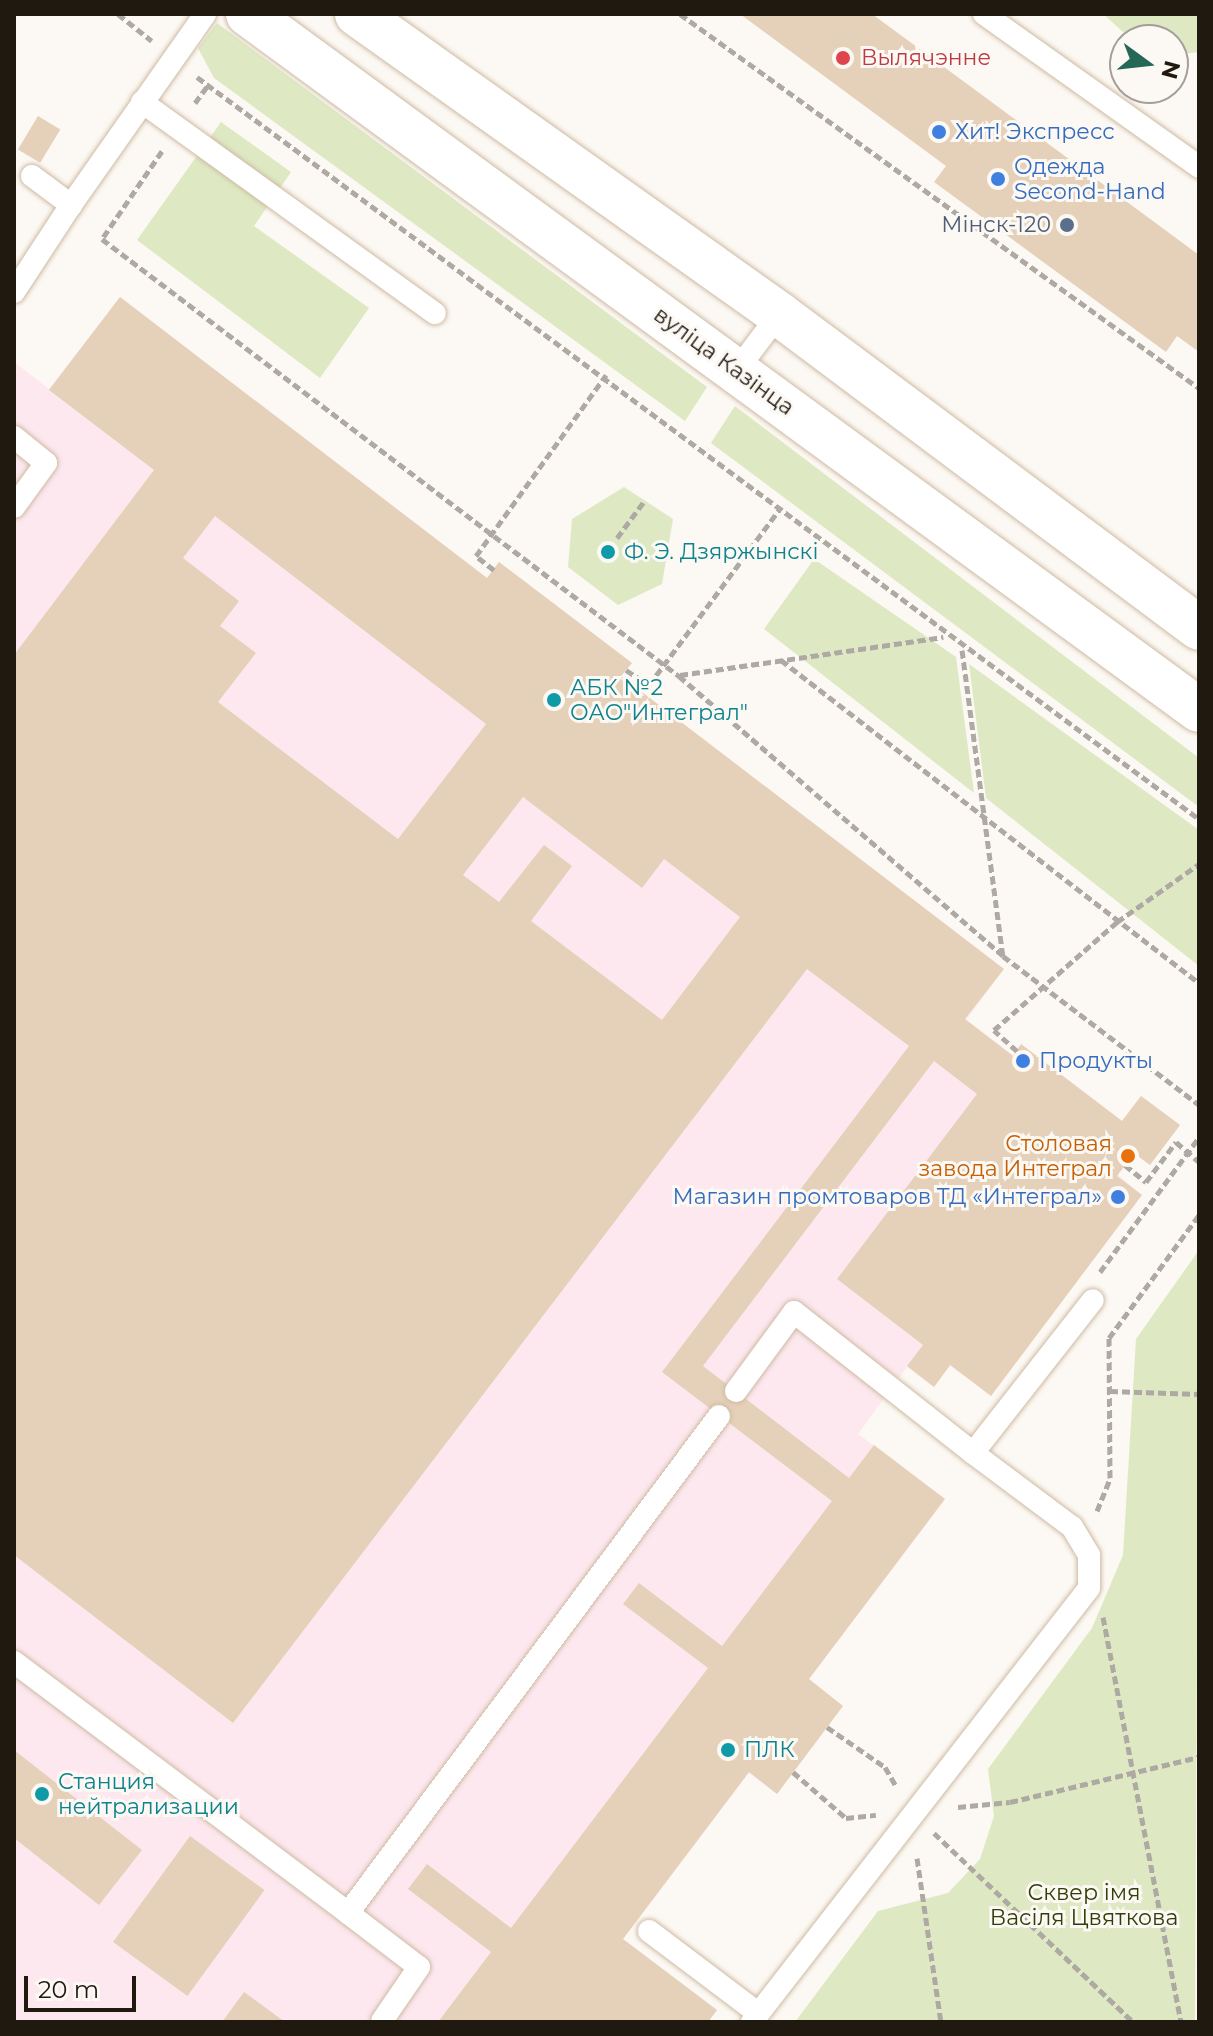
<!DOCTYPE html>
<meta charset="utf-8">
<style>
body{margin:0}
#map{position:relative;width:1213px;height:2036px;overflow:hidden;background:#fcf8f3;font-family:Montserrat,sans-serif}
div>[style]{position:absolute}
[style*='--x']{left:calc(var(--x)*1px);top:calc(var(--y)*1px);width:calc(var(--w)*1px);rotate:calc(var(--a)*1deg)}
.industrial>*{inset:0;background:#fde8ef}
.green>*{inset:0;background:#dee9c3}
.building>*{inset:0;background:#e5d1b9;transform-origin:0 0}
.path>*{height:5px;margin-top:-2.5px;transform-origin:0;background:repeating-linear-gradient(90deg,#aea9a3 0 8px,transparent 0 12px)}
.roads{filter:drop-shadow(0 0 2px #cebaa3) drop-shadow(0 0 2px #cebaa3)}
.lane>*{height:22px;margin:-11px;padding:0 11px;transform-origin:11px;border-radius:11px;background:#fff}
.secondary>*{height:44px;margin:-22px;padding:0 22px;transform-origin:22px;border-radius:22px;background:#fff}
.dots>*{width:22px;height:22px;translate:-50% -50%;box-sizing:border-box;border:4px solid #fcf8f3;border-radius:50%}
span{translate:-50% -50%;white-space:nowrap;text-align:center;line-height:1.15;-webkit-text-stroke:6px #fcf8f3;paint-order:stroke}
.health-label{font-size:22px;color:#be3a42}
.left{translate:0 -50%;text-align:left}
.shop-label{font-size:22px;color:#366cbe}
.right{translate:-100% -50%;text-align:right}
.service-label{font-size:22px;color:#4e5e75}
.street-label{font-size:22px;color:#201910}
.culture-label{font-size:22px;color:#0d838f}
.food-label{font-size:22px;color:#c56008}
.park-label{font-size:22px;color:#323e08}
.frame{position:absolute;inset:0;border:16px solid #201910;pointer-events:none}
.north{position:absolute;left:1109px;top:24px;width:80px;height:80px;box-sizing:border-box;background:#fcf8f3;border:2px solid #a49f98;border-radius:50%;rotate:105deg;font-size:22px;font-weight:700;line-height:32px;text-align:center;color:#201910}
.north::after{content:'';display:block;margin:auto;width:28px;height:36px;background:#266858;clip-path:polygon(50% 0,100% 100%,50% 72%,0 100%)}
.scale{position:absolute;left:24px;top:1976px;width:112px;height:36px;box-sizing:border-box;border:4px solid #201910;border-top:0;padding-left:10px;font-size:24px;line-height:28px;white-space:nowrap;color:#201910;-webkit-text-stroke:6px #fcf8f3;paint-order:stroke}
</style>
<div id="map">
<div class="industrial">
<i style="clip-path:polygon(120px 297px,487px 578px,499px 562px,632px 663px,621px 677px,1004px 969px,966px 1020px,1013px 1055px,1021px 1044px,1122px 1121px,1141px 1096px,1180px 1125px,1150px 1165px,1134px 1154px,1118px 1175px,1142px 1195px,991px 1396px,951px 1365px,934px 1387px,907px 1367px,858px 1434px,945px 1499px,809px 1679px,843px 1706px,777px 1794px,749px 1773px,623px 1939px,717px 2010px,708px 2022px,14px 2022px,14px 362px,49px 389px)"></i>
</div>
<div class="green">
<i style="clip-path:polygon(1103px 14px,1199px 14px,1199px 52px,1173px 55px,1173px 40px,1132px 40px)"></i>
<i style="clip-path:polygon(217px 23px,707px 387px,685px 421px,214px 78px,198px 48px)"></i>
<i style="clip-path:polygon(221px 122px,291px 172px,254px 226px,369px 308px,320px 378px,137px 240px)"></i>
<i style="clip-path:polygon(735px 406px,1199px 758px,1199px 807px,711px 443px)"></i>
<i style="clip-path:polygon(624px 487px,673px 519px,662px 584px,618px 605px,568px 567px,572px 519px)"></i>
<i style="clip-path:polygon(814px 559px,956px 657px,974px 793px,764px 629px)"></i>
<i style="clip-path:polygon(969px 664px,1199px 830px,1199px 966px,986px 798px)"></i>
<i style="clip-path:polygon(1199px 1250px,1195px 2022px,795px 2022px,878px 1911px,948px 1893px,980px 1859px,994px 1816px,988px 1769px,1092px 1628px,1123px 1555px,1136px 1339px)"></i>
</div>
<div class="building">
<i style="clip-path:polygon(740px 14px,872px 14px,921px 50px,1199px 255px,1199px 352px,1177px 336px,1166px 352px,934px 182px,946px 166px)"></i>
<i style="left:38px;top:116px;width:26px;height:39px;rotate:31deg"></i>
<i style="clip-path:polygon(evenodd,120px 297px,487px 578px,499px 562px,632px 663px,621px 676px,1004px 969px,965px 1019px,1013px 1056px,1021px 1044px,1122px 1121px,1141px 1096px,1180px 1125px,1150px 1165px,1134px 1153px,1117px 1176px,1142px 1195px,991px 1396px,950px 1365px,934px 1387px,907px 1366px,923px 1345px,837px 1279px,977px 1094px,934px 1061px,703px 1366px,849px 1478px,874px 1445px,945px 1499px,809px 1679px,843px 1706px,777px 1794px,749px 1772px,623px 1939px,717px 2010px,708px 2022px,438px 2022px,491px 1952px,408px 1889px,427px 1864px,511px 1928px,708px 1668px,623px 1604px,639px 1583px,722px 1646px,832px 1501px,662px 1372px,909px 1046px,807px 969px,233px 1723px,14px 1555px,14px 655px,154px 470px,49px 390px,120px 297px,215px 516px,486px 724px,398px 839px,218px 702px,256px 653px,220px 626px,239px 601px,183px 558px,215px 516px,120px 297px,523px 797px,642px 888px,664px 859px,740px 917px,662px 1020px,531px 921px,572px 866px,544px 845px,499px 902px,463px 875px,523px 797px)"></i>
<i style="clip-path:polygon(14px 1750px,142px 1850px,99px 1905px,14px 1838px)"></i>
<i style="left:190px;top:1836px;width:92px;height:131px;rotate:36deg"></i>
<i style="clip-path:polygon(244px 1992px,285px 2022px,222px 2022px)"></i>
</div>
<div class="path">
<i style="--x:118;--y:14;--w:43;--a:38.5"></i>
<i style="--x:680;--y:14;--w:640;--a:35.78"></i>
<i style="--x:197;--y:77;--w:1247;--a:36.52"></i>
<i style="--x:195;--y:103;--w:22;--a:-54"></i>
<i style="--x:162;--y:151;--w:107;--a:124.3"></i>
<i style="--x:102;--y:239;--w:724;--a:37.14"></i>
<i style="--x:679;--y:676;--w:428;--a:40.8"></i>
<i style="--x:617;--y:538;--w:47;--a:-53.6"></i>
<i style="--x:494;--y:570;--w:23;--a:-142"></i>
<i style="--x:476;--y:556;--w:223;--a:-54.3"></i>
<i style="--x:962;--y:650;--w:309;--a:82.4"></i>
<i style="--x:1003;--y:956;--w:246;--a:37.2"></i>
<i style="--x:781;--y:660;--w:528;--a:37.69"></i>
<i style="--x:626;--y:670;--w:27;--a:33"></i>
<i style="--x:649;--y:685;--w:222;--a:-53.4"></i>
<i style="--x:680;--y:675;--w:266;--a:-8.2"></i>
<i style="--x:1017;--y:1051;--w:31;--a:-138"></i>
<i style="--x:994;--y:1030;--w:164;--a:-41.3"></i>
<i style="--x:1117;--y:922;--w:100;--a:-35.3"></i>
<i style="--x:1125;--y:1165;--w:27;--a:39"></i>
<i style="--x:1146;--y:1182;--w:50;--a:-53.1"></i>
<i style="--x:1176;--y:1142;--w:30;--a:41"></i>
<i style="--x:1100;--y:1272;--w:167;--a:-53.7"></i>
<i style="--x:1110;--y:1391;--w:89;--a:1.9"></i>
<i style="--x:1097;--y:1511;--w:35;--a:-68"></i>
<i style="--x:1110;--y:1478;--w:140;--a:-90.4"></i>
<i style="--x:1109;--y:1338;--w:152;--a:-53.8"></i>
<i style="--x:1103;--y:1617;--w:412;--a:79.1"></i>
<i style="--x:827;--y:1727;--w:70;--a:34.6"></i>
<i style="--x:885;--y:1767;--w:22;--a:60"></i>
<i style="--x:793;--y:1772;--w:70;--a:41"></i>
<i style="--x:846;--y:1818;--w:30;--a:-6"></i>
<i style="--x:958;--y:1807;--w:52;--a:-5.5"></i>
<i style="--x:1010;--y:1802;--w:194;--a:-13.4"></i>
<i style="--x:934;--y:1833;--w:274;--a:43.5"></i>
<i style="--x:917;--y:1858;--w:166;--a:81.7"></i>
</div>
<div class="roads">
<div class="lane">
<i style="--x:984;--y:14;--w:264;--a:35.4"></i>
<i style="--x:142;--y:102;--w:361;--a:35.8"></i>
<i style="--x:32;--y:176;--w:49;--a:36.6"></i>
<i style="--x:71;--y:205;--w:233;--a:-54.9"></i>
<i style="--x:14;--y:292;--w:104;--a:-56.8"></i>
<i style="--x:737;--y:370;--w:70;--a:-53.1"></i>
<i style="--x:14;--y:437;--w:41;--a:39.1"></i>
<i style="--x:46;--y:463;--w:54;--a:126"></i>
<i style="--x:736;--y:1391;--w:98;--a:-53.7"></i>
<i style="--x:794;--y:1312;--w:228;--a:38.2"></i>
<i style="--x:14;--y:1662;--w:418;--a:36.9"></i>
<i style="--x:348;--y:1913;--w:620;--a:-53.26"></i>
<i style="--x:348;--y:1913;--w:89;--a:37.3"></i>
<i style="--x:419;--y:1967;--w:65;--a:124.4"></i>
<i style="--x:649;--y:1931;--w:136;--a:37"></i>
<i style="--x:752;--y:2022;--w:549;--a:-52.17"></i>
<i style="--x:1089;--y:1588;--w:33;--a:-90"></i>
<i style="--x:1089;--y:1555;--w:33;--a:-121"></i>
<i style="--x:1072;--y:1527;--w:124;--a:-143.2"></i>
<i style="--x:973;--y:1453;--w:194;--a:-51.9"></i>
</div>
<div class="secondary">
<i style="--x:248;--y:14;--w:1178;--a:36.2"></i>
<i style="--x:357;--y:14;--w:518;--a:35.41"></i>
<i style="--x:779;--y:314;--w:524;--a:36.78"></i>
</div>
</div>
<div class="dots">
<i style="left:843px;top:58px;background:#e0444e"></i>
<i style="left:939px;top:132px;background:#3f7fe0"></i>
<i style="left:998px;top:179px;background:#3f7fe0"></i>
<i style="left:1067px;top:225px;background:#5c6f8a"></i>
<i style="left:608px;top:552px;background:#0f9aa8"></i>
<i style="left:554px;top:700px;background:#0f9aa8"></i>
<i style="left:1023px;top:1061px;background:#3f7fe0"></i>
<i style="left:1128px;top:1156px;background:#e8710a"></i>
<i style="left:1118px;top:1197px;background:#3f7fe0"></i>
<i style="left:728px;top:1750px;background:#0f9aa8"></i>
<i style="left:42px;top:1794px;background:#0f9aa8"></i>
</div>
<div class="health-label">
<span class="left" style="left:861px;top:58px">Вылячэнне</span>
</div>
<div class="shop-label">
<span class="left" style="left:955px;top:132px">Хит! Экспресс</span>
<span class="left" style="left:1014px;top:179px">Одежда<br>Second-Hand</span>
<span class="left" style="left:1039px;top:1061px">Продукты</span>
<span class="right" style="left:1102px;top:1197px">Магазин промтоваров ТД «Интеграл»</span>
</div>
<div class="service-label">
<span class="right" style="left:1051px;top:225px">Мінск-120</span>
</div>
<div class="street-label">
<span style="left:724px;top:361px;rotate:36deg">вуліца Казінца</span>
</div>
<div class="culture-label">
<span class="left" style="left:624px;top:552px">Ф. Э. Дзяржынскі</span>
<span class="left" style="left:570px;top:700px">АБК №2<br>ОАО"Интеграл"</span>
<span class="left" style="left:744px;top:1750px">ПЛК</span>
<span class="left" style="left:58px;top:1794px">Станция<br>нейтрализации</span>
</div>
<div class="food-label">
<span class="right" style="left:1112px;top:1156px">Столовая<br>завода Интеграл</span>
</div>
<div class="park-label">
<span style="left:1084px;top:1905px">Сквер імя<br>Васіля Цвяткова</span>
</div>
<div class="frame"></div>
<div class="north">N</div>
<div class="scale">20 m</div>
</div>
